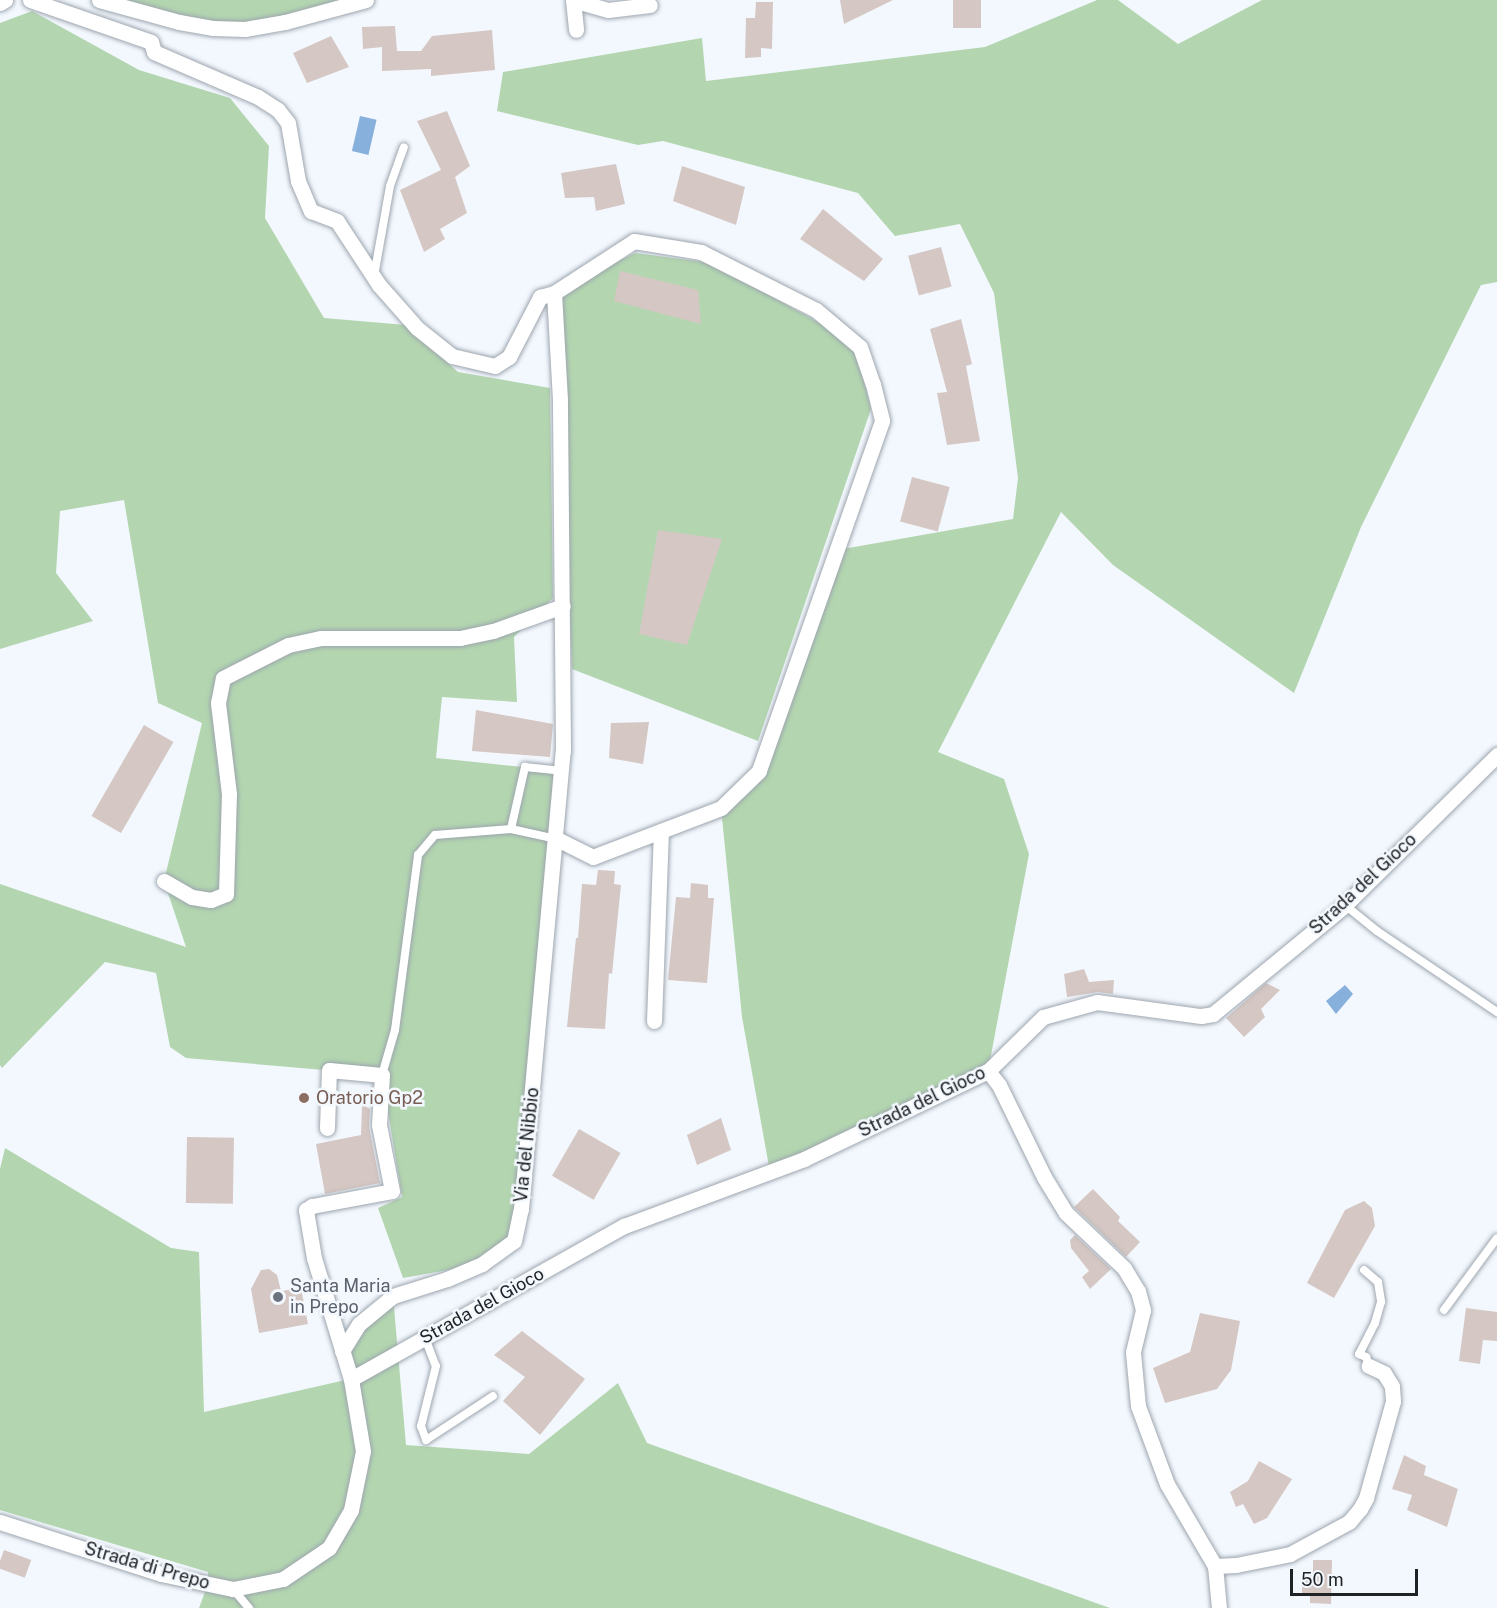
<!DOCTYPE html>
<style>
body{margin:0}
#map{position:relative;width:1497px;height:1608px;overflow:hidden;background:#f3f8fe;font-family:"Public Sans",sans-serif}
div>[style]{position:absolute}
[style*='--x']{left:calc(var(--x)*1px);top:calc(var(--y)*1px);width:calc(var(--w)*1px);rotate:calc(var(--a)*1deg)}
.green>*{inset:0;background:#b3d6b0}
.water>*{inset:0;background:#88b0dc;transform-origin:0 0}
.building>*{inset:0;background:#d5c7c3;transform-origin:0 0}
.roads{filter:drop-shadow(0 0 2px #9da5ae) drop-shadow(0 0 2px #9da5ae)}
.service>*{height:8px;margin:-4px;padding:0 4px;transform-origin:4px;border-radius:4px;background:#fff}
.minor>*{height:15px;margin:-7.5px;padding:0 7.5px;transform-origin:7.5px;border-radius:7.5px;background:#fff}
.dots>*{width:16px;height:16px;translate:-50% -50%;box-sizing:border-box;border:3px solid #f3f8fe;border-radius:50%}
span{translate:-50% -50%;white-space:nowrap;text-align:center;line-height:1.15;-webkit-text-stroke:5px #f3f8fe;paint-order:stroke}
.street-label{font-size:18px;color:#202326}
.education-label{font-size:18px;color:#785e54}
.left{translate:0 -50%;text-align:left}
.worship-label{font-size:18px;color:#5b616d}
.scale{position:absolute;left:1290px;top:1569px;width:128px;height:27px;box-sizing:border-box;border:3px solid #202326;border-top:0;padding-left:8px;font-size:18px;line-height:21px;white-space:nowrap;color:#202326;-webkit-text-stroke:4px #f3f8fe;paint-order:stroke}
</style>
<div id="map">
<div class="green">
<i style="clip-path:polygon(99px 0,366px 0,245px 29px)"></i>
<i style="clip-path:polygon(1097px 0,1118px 0,1178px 44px,1262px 0,1497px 0,1497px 282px,1481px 285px,1361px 527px,1294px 693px,1113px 565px,1061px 512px,938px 752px,1004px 779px,1029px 854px,988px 1071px,770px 1172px,742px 1017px,721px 808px,760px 771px,837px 550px,1013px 519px,1018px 478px,994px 293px,960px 224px,895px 236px,858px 193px,663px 141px,638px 145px,497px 111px,503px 72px,702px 38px,706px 81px,985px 47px)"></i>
<i style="clip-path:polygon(32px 11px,139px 70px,230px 98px,269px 146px,265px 218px,324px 318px,406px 325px,458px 372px,550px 388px,553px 598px,514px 637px,517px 702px,442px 697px,436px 758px,562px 771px,514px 1241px,482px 1264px,403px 1278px,378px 1208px,402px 1197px,382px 1075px,186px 1058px,170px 1047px,156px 973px,105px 962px,2px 1068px,0 1065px,0 884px,186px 947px,164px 881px,202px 723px,158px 703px,124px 500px,60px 511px,56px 573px,93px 621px,0 649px,0 23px)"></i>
<i style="clip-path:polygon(635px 253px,711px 263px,854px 342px,871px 409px,758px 741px,572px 669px,557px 291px)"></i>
<i style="clip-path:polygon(5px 1148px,171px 1248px,199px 1252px,204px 1412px,350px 1379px,342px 1351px,393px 1296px,406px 1445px,529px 1454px,618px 1383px,647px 1443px,1110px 1608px,199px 1608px,208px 1584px,208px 1572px,0 1510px,0 1169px)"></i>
</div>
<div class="water">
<i style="left:360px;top:116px;width:17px;height:36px;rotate:13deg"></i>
<i style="clip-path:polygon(1345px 985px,1353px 994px,1336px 1014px,1326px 1001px)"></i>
</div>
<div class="building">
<i style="clip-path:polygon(840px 0,893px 0,844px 24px)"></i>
<i style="left:953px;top:0;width:28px;height:28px"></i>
<i style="clip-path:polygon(756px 2px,773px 2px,772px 49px,761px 48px,761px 57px,745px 58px,746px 18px,755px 18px)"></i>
<i style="clip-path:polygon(395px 26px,397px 51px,421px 51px,432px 36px,492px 30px,495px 70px,431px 76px,431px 69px,382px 71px,382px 47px,363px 49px,362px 27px)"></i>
<i style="clip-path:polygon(331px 36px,349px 67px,307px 83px,293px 53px)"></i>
<i style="clip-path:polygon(447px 111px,470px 166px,455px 177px,467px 213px,440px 229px,445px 239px,424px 252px,400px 190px,441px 170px,417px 121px)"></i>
<i style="clip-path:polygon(616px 164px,625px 204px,596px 211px,594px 197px,565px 198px,561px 173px)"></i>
<i style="clip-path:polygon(682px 166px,745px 187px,736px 225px,673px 201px)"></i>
<i style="clip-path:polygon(823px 209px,883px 259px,864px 281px,800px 239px)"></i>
<i style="left:941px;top:247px;width:41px;height:34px;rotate:75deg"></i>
<i style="clip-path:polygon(620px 271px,698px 290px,701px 324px,614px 301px)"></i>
<i style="clip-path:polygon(961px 319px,972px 364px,966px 366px,980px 441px,947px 445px,937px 393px,947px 392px,930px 329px)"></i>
<i style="left:912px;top:477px;width:39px;height:46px;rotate:15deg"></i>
<i style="clip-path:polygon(658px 530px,722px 539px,687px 645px,639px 634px)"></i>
<i style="clip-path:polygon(476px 710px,553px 724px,550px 757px,472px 751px)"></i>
<i style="clip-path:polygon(649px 722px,643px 764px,609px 758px,611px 723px)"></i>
<i style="left:144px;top:725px;width:34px;height:105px;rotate:30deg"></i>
<i style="clip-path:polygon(598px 870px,615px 871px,614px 884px,621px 885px,612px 974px,609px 973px,605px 1029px,567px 1027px,576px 938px,578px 938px,582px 884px,596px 885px)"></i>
<i style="clip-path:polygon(691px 883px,708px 885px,708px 898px,714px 898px,707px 983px,668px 980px,676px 897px,690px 898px)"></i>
<i style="clip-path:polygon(1084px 969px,1089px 982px,1114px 980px,1113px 994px,1098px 992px,1067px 997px,1064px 974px)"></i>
<i style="clip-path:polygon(1266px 983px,1280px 990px,1261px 1009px,1265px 1017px,1244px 1037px,1226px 1018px)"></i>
<i style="clip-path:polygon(362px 1104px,370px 1109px,369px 1127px,380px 1183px,325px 1194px,316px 1144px,361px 1135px)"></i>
<i style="clip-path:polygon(721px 1118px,731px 1150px,697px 1165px,687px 1135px)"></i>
<i style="left:579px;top:1129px;width:48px;height:54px;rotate:30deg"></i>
<i style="left:187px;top:1137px;width:47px;height:66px;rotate:1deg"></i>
<i style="clip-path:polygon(1093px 1189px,1120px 1217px,1118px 1221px,1140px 1242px,1126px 1257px,1074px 1207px)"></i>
<i style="clip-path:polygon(1364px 1201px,1372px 1208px,1375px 1226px,1334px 1298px,1307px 1283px,1345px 1210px)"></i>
<i style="clip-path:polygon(1075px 1235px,1111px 1269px,1090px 1289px,1082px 1277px,1089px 1271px,1071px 1248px,1070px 1240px)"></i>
<i style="clip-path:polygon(269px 1269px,277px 1275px,281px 1291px,301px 1288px,308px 1324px,259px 1333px,251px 1289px,261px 1270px)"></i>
<i style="clip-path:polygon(1466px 1308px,1497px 1312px,1497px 1341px,1483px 1340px,1480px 1364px,1459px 1361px)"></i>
<i style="clip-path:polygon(1200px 1313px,1240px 1321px,1231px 1370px,1217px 1389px,1165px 1403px,1153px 1368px,1190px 1352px)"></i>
<i style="clip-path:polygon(522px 1331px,585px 1379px,540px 1435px,503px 1401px,525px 1377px,494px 1355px)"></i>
<i style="clip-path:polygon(1404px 1455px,1426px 1466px,1424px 1475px,1458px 1489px,1447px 1527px,1407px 1510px,1412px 1495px,1392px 1489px)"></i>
<i style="clip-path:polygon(1259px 1461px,1292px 1479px,1267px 1518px,1254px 1524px,1243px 1504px,1236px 1507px,1230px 1492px,1248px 1481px)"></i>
<i style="left:4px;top:1550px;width:29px;height:19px;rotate:20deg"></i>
<i style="clip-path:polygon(1313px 1560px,1332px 1560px,1331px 1604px,1310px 1603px,1310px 1593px,1302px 1594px,1302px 1573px,1313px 1573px)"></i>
</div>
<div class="roads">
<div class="service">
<i style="--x:374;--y:276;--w:91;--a:-79.9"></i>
<i style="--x:390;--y:186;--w:41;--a:-70.3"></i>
<i style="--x:511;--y:829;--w:64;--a:-77.3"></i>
<i style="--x:525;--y:767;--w:37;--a:6"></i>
<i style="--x:1345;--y:905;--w:41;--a:39.1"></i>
<i style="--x:1377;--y:931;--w:145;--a:34"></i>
<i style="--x:382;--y:1075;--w:47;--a:-73.9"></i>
<i style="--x:395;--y:1030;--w:177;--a:-82.5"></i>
<i style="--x:418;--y:855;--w:26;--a:-50"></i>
<i style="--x:435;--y:835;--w:76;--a:-4.5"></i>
<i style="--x:511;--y:829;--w:46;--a:12.5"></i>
<i style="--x:1364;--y:1270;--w:18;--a:41"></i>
<i style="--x:1378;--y:1282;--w:20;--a:81"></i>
<i style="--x:1381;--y:1302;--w:22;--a:106"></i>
<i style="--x:1375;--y:1323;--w:35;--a:117"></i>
<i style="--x:1359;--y:1354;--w:8;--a:23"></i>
<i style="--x:1366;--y:1357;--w:9;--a:72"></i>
<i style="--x:1444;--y:1310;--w:89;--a:-53.6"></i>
<i style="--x:425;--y:1338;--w:30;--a:69"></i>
<i style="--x:436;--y:1366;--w:62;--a:104"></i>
<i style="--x:421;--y:1426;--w:15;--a:70"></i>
<i style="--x:426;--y:1440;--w:80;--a:-33.3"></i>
<i style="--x:233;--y:1589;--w:25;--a:50"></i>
</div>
<div class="minor">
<i style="--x:30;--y:0;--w:128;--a:19.1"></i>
<i style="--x:151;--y:42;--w:10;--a:73"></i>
<i style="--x:154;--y:52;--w:113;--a:23.4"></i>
<i style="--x:258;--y:97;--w:24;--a:33"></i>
<i style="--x:278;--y:110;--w:16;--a:52"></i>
<i style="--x:288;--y:123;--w:59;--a:80.2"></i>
<i style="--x:298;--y:181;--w:33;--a:67"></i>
<i style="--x:311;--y:211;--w:28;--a:21"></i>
<i style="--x:337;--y:221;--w:77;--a:56.7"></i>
<i style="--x:379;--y:285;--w:57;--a:48.5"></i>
<i style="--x:417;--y:328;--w:45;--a:38.7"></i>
<i style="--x:452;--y:356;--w:44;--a:13.1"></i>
<i style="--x:495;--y:366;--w:17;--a:-33"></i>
<i style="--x:509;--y:357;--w:68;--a:-62.7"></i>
<i style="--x:540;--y:297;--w:15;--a:-16"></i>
<i style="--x:99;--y:0;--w:83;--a:15.4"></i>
<i style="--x:179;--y:22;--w:35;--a:10"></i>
<i style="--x:213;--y:28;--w:32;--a:2"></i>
<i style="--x:245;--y:29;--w:41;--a:-9.9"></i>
<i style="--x:285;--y:22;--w:84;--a:-15.2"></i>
<i style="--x:573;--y:0;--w:36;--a:16"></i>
<i style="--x:608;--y:10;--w:42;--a:-6.8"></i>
<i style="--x:573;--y:0;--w:30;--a:84"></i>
<i style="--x:0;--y:3;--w:6;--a:-31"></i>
<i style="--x:164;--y:881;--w:32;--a:30"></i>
<i style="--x:192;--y:897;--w:19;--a:9"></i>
<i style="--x:211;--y:900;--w:16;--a:-22"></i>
<i style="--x:226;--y:894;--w:100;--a:-88.3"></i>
<i style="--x:229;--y:794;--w:92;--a:-96.9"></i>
<i style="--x:218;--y:703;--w:25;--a:-79"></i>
<i style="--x:223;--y:678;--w:73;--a:-26.9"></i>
<i style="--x:288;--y:645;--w:34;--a:-12"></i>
<i style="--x:321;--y:638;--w:139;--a:0"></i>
<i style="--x:460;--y:638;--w:34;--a:-12"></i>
<i style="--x:493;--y:631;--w:74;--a:-19.7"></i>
<i style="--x:654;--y:1021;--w:190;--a:-87.9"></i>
<i style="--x:988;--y:1071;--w:18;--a:52"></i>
<i style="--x:999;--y:1085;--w:102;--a:63.9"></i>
<i style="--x:1044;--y:1177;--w:42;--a:58.6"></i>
<i style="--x:1066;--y:1213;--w:80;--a:43.5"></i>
<i style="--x:1124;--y:1268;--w:27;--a:59"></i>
<i style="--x:1138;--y:1291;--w:20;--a:75"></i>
<i style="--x:1143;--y:1310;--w:43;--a:103.4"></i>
<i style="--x:1133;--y:1352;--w:54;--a:84.7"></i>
<i style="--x:1138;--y:1406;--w:83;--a:69.6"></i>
<i style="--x:1167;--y:1484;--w:95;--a:59.7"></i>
<i style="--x:1215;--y:1566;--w:42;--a:84.6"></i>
<i style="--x:342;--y:1351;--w:32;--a:-58"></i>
<i style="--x:359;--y:1324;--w:44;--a:-39.5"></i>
<i style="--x:393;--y:1296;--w:57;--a:-17.5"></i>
<i style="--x:447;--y:1279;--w:38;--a:-23"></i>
<i style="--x:482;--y:1264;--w:39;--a:-36"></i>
<i style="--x:514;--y:1241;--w:33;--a:-78"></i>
<i style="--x:521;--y:1209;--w:460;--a:-84.8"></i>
<i style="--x:563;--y:751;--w:351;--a:-90.5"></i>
<i style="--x:560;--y:400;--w:107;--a:-93.2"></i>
<i style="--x:554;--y:293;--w:95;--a:-33"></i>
<i style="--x:634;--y:241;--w:68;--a:9.3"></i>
<i style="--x:701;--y:252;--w:129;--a:26.8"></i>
<i style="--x:816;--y:310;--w:57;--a:40.1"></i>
<i style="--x:860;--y:347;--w:39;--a:71"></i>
<i style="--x:873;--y:384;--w:38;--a:76"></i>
<i style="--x:882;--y:421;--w:371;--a:109.4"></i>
<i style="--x:759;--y:771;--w:53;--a:135.8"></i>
<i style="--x:721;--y:808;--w:137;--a:159.1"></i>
<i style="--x:593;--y:857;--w:40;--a:-153.4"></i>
<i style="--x:351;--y:1379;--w:313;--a:-29.3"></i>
<i style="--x:624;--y:1226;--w:192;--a:-20.4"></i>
<i style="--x:804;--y:1159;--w:204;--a:-25.6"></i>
<i style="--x:988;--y:1071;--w:77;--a:-44.5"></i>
<i style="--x:1043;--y:1017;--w:56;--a:-15.5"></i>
<i style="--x:1097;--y:1002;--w:105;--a:7.7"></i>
<i style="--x:1201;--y:1016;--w:12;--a:-9"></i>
<i style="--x:1213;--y:1014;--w:171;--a:-39.5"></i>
<i style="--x:1345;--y:905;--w:214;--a:-44.6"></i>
<i style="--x:0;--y:1522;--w:169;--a:17.9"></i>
<i style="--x:161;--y:1574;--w:74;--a:11.8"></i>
<i style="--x:233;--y:1589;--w:51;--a:-11.3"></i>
<i style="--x:283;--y:1579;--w:55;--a:-34"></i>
<i style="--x:329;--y:1548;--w:44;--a:-59.9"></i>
<i style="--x:351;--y:1510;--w:60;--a:-78.5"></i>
<i style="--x:363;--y:1451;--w:73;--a:-99.5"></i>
<i style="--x:351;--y:1379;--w:127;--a:-107"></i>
<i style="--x:314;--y:1258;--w:49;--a:-99.5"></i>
<i style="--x:306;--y:1210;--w:7;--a:-34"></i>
<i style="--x:312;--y:1206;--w:81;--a:-10.6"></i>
<i style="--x:392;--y:1191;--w:67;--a:-101.1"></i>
<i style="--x:379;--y:1125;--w:50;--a:-86.6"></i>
<i style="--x:382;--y:1075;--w:53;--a:-174.6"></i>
<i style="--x:329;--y:1070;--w:58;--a:92"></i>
<i style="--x:1215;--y:1566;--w:21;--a:-3"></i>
<i style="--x:1236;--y:1565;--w:55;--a:-11.5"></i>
<i style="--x:1290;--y:1554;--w:67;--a:-28.5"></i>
<i style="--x:1349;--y:1522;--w:17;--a:-50"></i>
<i style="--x:1360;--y:1509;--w:13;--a:-61"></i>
<i style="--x:1366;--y:1498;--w:101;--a:-74.4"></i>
<i style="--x:1393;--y:1401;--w:15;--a:-94"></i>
<i style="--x:1392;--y:1386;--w:15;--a:-122"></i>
<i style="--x:1384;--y:1373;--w:17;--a:-155"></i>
</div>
</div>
<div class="dots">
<i style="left:304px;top:1098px;background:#8d6e63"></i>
<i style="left:278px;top:1297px;background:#6b7280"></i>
</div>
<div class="street-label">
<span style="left:1363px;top:884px;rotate:-43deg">Strada del Gioco</span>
<span style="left:922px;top:1102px;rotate:-26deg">Strada del Gioco</span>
<span style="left:527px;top:1145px;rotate:-84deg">Via del Nibbio</span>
<span style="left:482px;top:1306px;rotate:-29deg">Strada del Gioco</span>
<span style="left:147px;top:1566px;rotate:16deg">Strada di Prepo</span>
</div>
<div class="education-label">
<span class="left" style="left:316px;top:1098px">Oratorio Gp2</span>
</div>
<div class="worship-label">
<span class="left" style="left:290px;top:1297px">Santa Maria<br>in Prepo</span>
</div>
<div class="scale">50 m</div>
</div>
